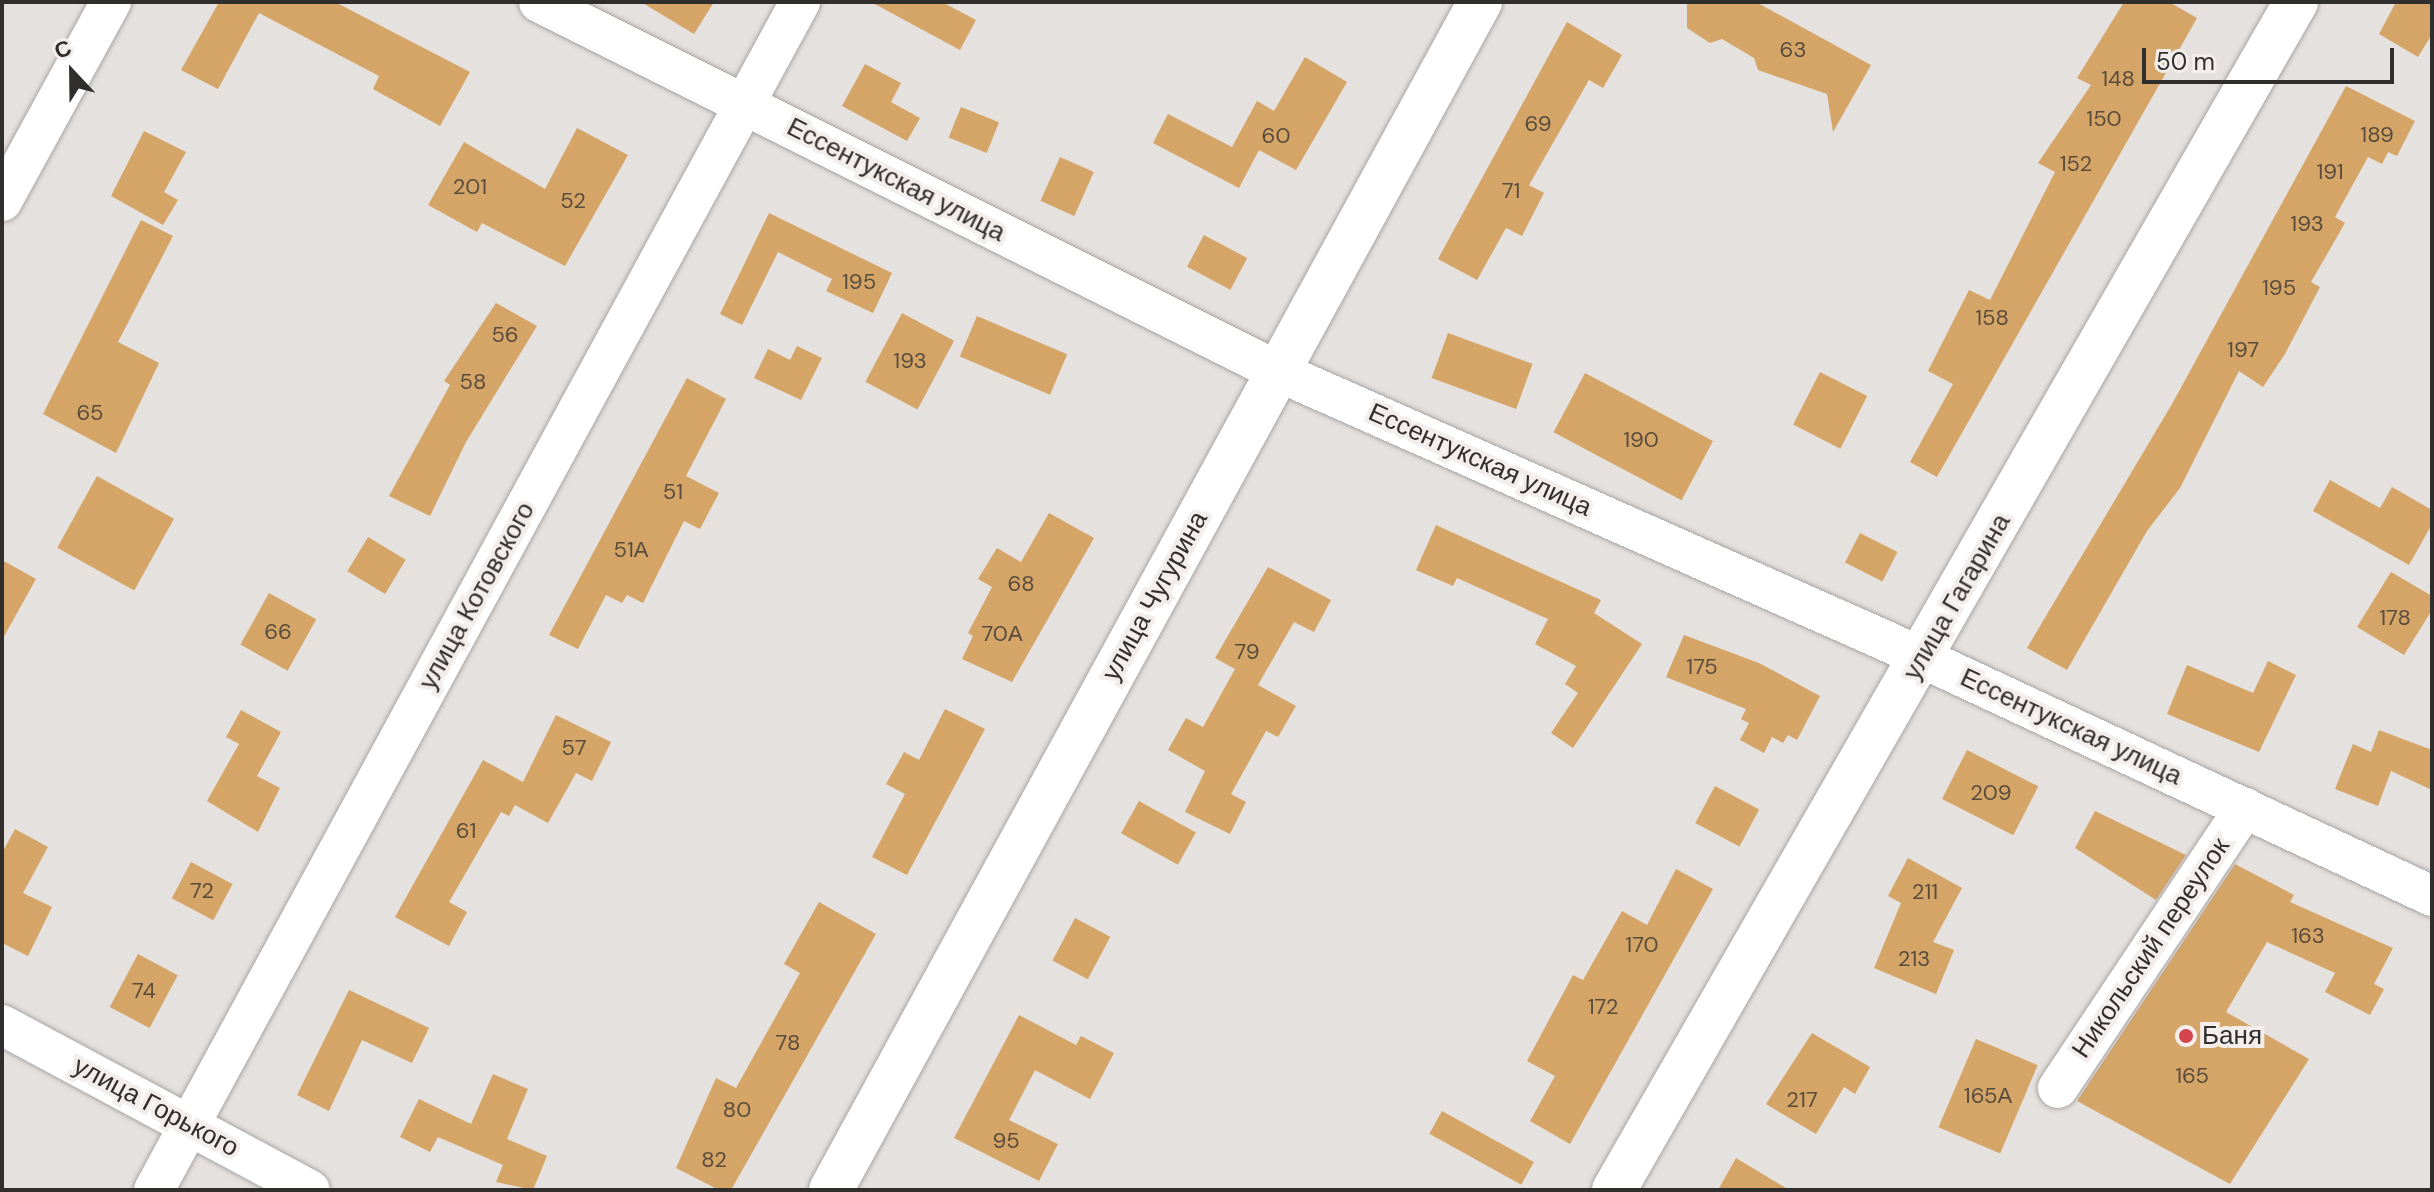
<!DOCTYPE html>
<meta charset="utf-8">
<style>
body{margin:0}
#map{position:relative;width:2434px;height:1192px;overflow:hidden;background:#e5e1de;font-family:"DM Sans",sans-serif}
div>[style]{position:absolute}
[style*='--x']{left:calc(var(--x)*1px);top:calc(var(--y)*1px);width:calc(var(--w)*1px);rotate:calc(var(--a)*1deg)}
.building>*{inset:0;background:#d4a567;transform-origin:0 0}
.roads{filter:drop-shadow(0 0 2px #a9a5a3) drop-shadow(0 0 2px #a9a5a3)}
.minor>*{height:40px;margin:-20px;padding:0 20px;transform-origin:20px;border-radius:20px;background:#fff}
.tertiary>*{height:44px;margin:-22px;padding:0 22px;transform-origin:22px;border-radius:22px;background:#fff}
.dots>*{width:22px;height:22px;translate:-50% -50%;box-sizing:border-box;border:4px solid #f3eeeb;border-radius:50%}
span{translate:-50% -50%;white-space:nowrap;text-align:center;line-height:1.15;-webkit-text-stroke:8px #f3eeeb;paint-order:stroke}
.number-label{font-size:22px;color:#594c3c}
.number-label span{-webkit-text-stroke-width:0}
.street-label{font-size:26px;color:#302f2e}
.poi-label{font-size:26px;color:#302f2e}
.left{translate:0 -50%;text-align:left}
.frame{position:absolute;inset:0;border:4px solid #302f2e;pointer-events:none}
.north{position:absolute;left:32px;top:32px;width:80px;height:80px;-webkit-text-stroke:6px #f3eeeb;paint-order:stroke;rotate:338deg;font-size:22px;font-weight:700;line-height:32px;text-align:center;color:#302f2e}
.north::after{content:'';display:block;margin:auto;width:28px;height:36px;background:#302f2e;clip-path:polygon(50% 0,100% 100%,50% 72%,0 100%)}
.scale{position:absolute;left:2142px;top:48px;width:252px;height:36px;box-sizing:border-box;border:4px solid #302f2e;border-top:0;padding-left:10px;font-size:24px;line-height:28px;white-space:nowrap;color:#302f2e;-webkit-text-stroke:6px #f3eeeb;paint-order:stroke}
</style>
<div id="map">
<div class="building">
<i style="clip-path:polygon(219px 2px,335px 2px,470px 72px,440px 126px,373px 89px,379px 76px,259px 13px,218px 89px,181px 70px)"></i>
<i style="clip-path:polygon(641px 2px,714px 2px,694px 34px)"></i>
<i style="clip-path:polygon(871px 2px,942px 2px,976px 20px,960px 50px)"></i>
<i style="clip-path:polygon(1687px 2px,1756px 2px,1871px 65px,1833px 132px,1827px 94px,1758px 70px,1754px 58px,1722px 39px,1710px 43px,1687px 28px)"></i>
<i style="clip-path:polygon(2124px 2px,2169px 2px,2197px 18px,1937px 477px,1910px 462px,1953px 384px,1928px 371px,1969px 290px,1990px 300px,2055px 172px,2038px 163px,2091px 85px,2077px 78px)"></i>
<i style="clip-path:polygon(2396px 2px,2432px 2px,2432px 34px,2418px 57px,2379px 34px)"></i>
<i style="clip-path:polygon(1567px 22px,1622px 55px,1603px 88px,1589px 80px,1529px 185px,1544px 193px,1522px 236px,1506px 228px,1477px 280px,1438px 259px)"></i>
<i style="clip-path:polygon(1305px 57px,1347px 82px,1296px 170px,1259px 150px,1239px 188px,1153px 143px,1168px 114px,1232px 147px,1257px 101px,1274px 111px)"></i>
<i style="clip-path:polygon(865px 64px,901px 83px,891px 102px,920px 118px,907px 141px,842px 106px)"></i>
<i style="clip-path:polygon(2346px 86px,2415px 121px,2397px 156px,2388px 152px,2382px 164px,2368px 157px,2335px 217px,2345px 223px,2311px 282px,2320px 287px,2285px 354px,2263px 387px,2239px 371px,2180px 488px,2147px 531px,2067px 670px,2027px 648px,2172px 404px)"></i>
<i style="left:961px;top:107px;width:41px;height:33px;rotate:22deg"></i>
<i style="clip-path:polygon(577px 128px,628px 155px,565px 266px,482px 223px,477px 232px,428px 205px,464px 142px,545px 189px)"></i>
<i style="clip-path:polygon(144px 131px,186px 152px,164px 192px,178px 200px,163px 225px,111px 196px)"></i>
<i style="left:1060px;top:157px;width:37px;height:48px;rotate:24deg"></i>
<i style="clip-path:polygon(769px 213px,892px 273px,873px 313px,826px 291px,832px 279px,778px 252px,742px 325px,720px 314px)"></i>
<i style="clip-path:polygon(141px 220px,173px 236px,118px 342px,159px 363px,116px 453px,43px 414px)"></i>
<i style="left:1204px;top:235px;width:49px;height:36px;rotate:28deg"></i>
<i style="clip-path:polygon(496px 303px,537px 326px,466px 442px,430px 516px,389px 496px,450px 385px,444px 381px)"></i>
<i style="left:902px;top:313px;width:59px;height:78px;rotate:28deg"></i>
<i style="left:977px;top:316px;width:98px;height:44px;rotate:23deg"></i>
<i style="left:1448px;top:333px;width:90px;height:48px;rotate:20deg"></i>
<i style="clip-path:polygon(797px 346px,822px 358px,801px 400px,754px 378px,768px 349px,790px 360px)"></i>
<i style="left:1820px;top:372px;width:53px;height:59px;rotate:27deg"></i>
<i style="left:1585px;top:373px;width:145px;height:67px;rotate:28deg"></i>
<i style="clip-path:polygon(687px 378px,726px 399px,686px 476px,719px 493px,700px 529px,684px 521px,643px 603px,627px 595px,622px 603px,606px 595px,578px 649px,549px 635px)"></i>
<i style="left:97px;top:476px;width:88px;height:82px;rotate:29deg"></i>
<i style="clip-path:polygon(2330px 480px,2380px 508px,2392px 487px,2432px 510px,2432px 524px,2409px 565px,2313px 511px)"></i>
<i style="clip-path:polygon(1049px 513px,1094px 538px,1012px 682px,962px 659px,973px 636px,968px 633px,992px 587px,978px 579px,997px 548px,1021px 562px)"></i>
<i style="clip-path:polygon(1436px 525px,1601px 600px,1594px 613px,1642px 644px,1573px 748px,1551px 733px,1578px 693px,1565px 684px,1576px 666px,1535px 644px,1548px 619px,1457px 578px,1453px 586px,1416px 570px)"></i>
<i style="left:1860px;top:533px;width:42px;height:33px;rotate:27deg"></i>
<i style="left:368px;top:537px;width:44px;height:40px;rotate:31deg"></i>
<i style="clip-path:polygon(2px 560px,36px 579px,2px 640px)"></i>
<i style="clip-path:polygon(1268px 567px,1331px 600px,1314px 632px,1294px 622px,1258px 685px,1296px 706px,1278px 737px,1266px 731px,1231px 794px,1246px 802px,1230px 834px,1185px 812px,1205px 771px,1168px 750px,1186px 718px,1203px 727px,1235px 669px,1215px 658px)"></i>
<i style="clip-path:polygon(2391px 572px,2432px 596px,2432px 610px,2404px 655px,2357px 627px)"></i>
<i style="left:269px;top:593px;width:54px;height:59px;rotate:29deg"></i>
<i style="clip-path:polygon(1684px 635px,1759px 663px,1820px 696px,1797px 740px,1788px 735px,1783px 743px,1772px 737px,1764px 753px,1740px 740px,1749px 723px,1741px 719px,1746px 709px,1666px 677px)"></i>
<i style="clip-path:polygon(2268px 661px,2296px 675px,2259px 752px,2167px 714px,2187px 665px,2253px 693px)"></i>
<i style="clip-path:polygon(945px 709px,985px 729px,907px 875px,872px 857px,905px 794px,886px 784px,904px 752px,919px 760px)"></i>
<i style="clip-path:polygon(241px 710px,281px 732px,257px 776px,280px 788px,258px 832px,207px 801px,239px 744px,226px 737px)"></i>
<i style="clip-path:polygon(556px 715px,611px 742px,592px 781px,576px 773px,548px 823px,515px 805px,509px 816px,501px 812px,449px 902px,467px 912px,449px 946px,395px 917px,483px 760px,523px 782px)"></i>
<i style="clip-path:polygon(2379px 730px,2432px 750px,2432px 790px,2391px 771px,2378px 806px,2335px 789px,2353px 744px,2371px 752px)"></i>
<i style="left:1967px;top:750px;width:80px;height:55px;rotate:27deg"></i>
<i style="left:1715px;top:786px;width:50px;height:42px;rotate:28deg"></i>
<i style="left:1139px;top:801px;width:65px;height:37px;rotate:29deg"></i>
<i style="clip-path:polygon(2095px 811px,2186px 855px,2156px 900px,2075px 848px)"></i>
<i style="clip-path:polygon(15px 829px,48px 847px,23px 893px,52px 907px,28px 956px,2px 943px,2px 853px)"></i>
<i style="clip-path:polygon(1908px 858px,1962px 888px,1933px 942px,1954px 950px,1936px 994px,1874px 968px,1901px 903px,1888px 896px)"></i>
<i style="left:191px;top:862px;width:47px;height:41px;rotate:28deg"></i>
<i style="clip-path:polygon(2235px 864px,2294px 895px,2290px 902px,2393px 948px,2374px 984px,2384px 989px,2370px 1015px,2325px 992px,2335px 973px,2267px 942px,2226px 1012px,2309px 1059px,2230px 1184px,2077px 1101px)"></i>
<i style="clip-path:polygon(1676px 869px,1713px 889px,1570px 1144px,1530px 1121px,1555px 1076px,1527px 1061px,1573px 975px,1583px 980px,1622px 911px,1647px 925px)"></i>
<i style="clip-path:polygon(819px 902px,876px 934px,731px 1190px,719px 1190px,676px 1168px,716px 1078px,736px 1088px,800px 973px,784px 964px)"></i>
<i style="left:1075px;top:918px;width:40px;height:48px;rotate:28deg"></i>
<i style="left:138px;top:954px;width:45px;height:60px;rotate:28deg"></i>
<i style="clip-path:polygon(349px 990px,429px 1028px,412px 1063px,362px 1040px,329px 1111px,297px 1095px)"></i>
<i style="clip-path:polygon(1019px 1015px,1076px 1045px,1081px 1036px,1114px 1053px,1090px 1099px,1035px 1070px,1009px 1120px,1058px 1144px,1039px 1181px,954px 1138px)"></i>
<i style="clip-path:polygon(1812px 1033px,1870px 1067px,1855px 1094px,1844px 1087px,1816px 1134px,1766px 1104px)"></i>
<i style="left:1976px;top:1039px;width:67px;height:96px;rotate:23deg"></i>
<i style="clip-path:polygon(493px 1074px,528px 1089px,507px 1139px,547px 1156px,533px 1190px,496px 1182px,503px 1165px,438px 1137px,430px 1152px,400px 1137px,419px 1099px,471px 1124px)"></i>
<i style="left:1442px;top:1111px;width:105px;height:26px;rotate:29deg"></i>
<i style="clip-path:polygon(1736px 1158px,1789px 1190px,1718px 1190px)"></i>
</div>
<div class="roads">
<div class="minor">
<i style="--x:539;--y:2;--w:825;--a:26.57"></i>
<i style="--x:1277;--y:371;--w:666;--a:23.91"></i>
<i style="--x:1886;--y:641;--w:603;--a:25.03"></i>
<i style="--x:2;--y:201;--w:227;--a:-61.3"></i>
<i style="--x:2;--y:1025;--w:349;--a:28.2"></i>
<i style="--x:2058;--y:1088;--w:337;--a:-56.3"></i>
<i style="--x:154;--y:1190;--w:1352;--a:-61.46"></i>
</div>
<div class="tertiary">
<i style="--x:831;--y:1190;--w:1354;--a:-61.35"></i>
<i style="--x:1614;--y:1190;--w:1370;--a:-60.14"></i>
</div>
</div>
<div class="dots">
<i style="left:2186px;top:1036px;background:#d4444f"></i>
</div>
<div class="number-label">
<span style="left:1793px;top:50px">63</span>
<span style="left:2118px;top:79px">148</span>
<span style="left:2104px;top:119px">150</span>
<span style="left:1538px;top:124px">69</span>
<span style="left:2377px;top:135px">189</span>
<span style="left:1276px;top:136px">60</span>
<span style="left:2076px;top:164px">152</span>
<span style="left:2330px;top:172px">191</span>
<span style="left:470px;top:187px">201</span>
<span style="left:1511px;top:191px">71</span>
<span style="left:573px;top:201px">52</span>
<span style="left:2307px;top:224px">193</span>
<span style="left:859px;top:282px">195</span>
<span style="left:2279px;top:288px">195</span>
<span style="left:1992px;top:318px">158</span>
<span style="left:505px;top:335px">56</span>
<span style="left:2243px;top:350px">197</span>
<span style="left:910px;top:361px">193</span>
<span style="left:473px;top:382px">58</span>
<span style="left:90px;top:413px">65</span>
<span style="left:1641px;top:440px">190</span>
<span style="left:673px;top:492px">51</span>
<span style="left:631px;top:550px">51А</span>
<span style="left:1021px;top:584px">68</span>
<span style="left:2395px;top:618px">178</span>
<span style="left:278px;top:632px">66</span>
<span style="left:1002px;top:634px">70А</span>
<span style="left:1247px;top:652px">79</span>
<span style="left:1702px;top:667px">175</span>
<span style="left:574px;top:748px">57</span>
<span style="left:1991px;top:793px">209</span>
<span style="left:466px;top:831px">61</span>
<span style="left:202px;top:891px">72</span>
<span style="left:1925px;top:892px">211</span>
<span style="left:2308px;top:936px">163</span>
<span style="left:1642px;top:945px">170</span>
<span style="left:1914px;top:959px">213</span>
<span style="left:144px;top:991px">74</span>
<span style="left:1603px;top:1007px">172</span>
<span style="left:788px;top:1043px">78</span>
<span style="left:2192px;top:1076px">165</span>
<span style="left:1988px;top:1096px">165А</span>
<span style="left:1802px;top:1100px">217</span>
<span style="left:737px;top:1110px">80</span>
<span style="left:1006px;top:1141px">95</span>
<span style="left:714px;top:1160px">82</span>
</div>
<div class="street-label">
<span style="left:896px;top:180px;rotate:27deg">Ессентукская улица</span>
<span style="left:1480px;top:460px;rotate:24deg">Ессентукская улица</span>
<span style="left:477px;top:596px;rotate:-61deg">улица Котовского</span>
<span style="left:1155px;top:596px;rotate:-61deg">улица Чугурина</span>
<span style="left:1957px;top:597px;rotate:-60deg">улица Гагарина</span>
<span style="left:2071px;top:727px;rotate:25deg">Ессентукская улица</span>
<span style="left:2151px;top:948px;rotate:-56deg">Никольский переулок</span>
<span style="left:156px;top:1107px;rotate:28deg">улица Горького</span>
</div>
<div class="poi-label">
<span class="left" style="left:2202px;top:1036px">Баня</span>
</div>
<div class="frame"></div>
<div class="north">С</div>
<div class="scale">50 m</div>
</div>
